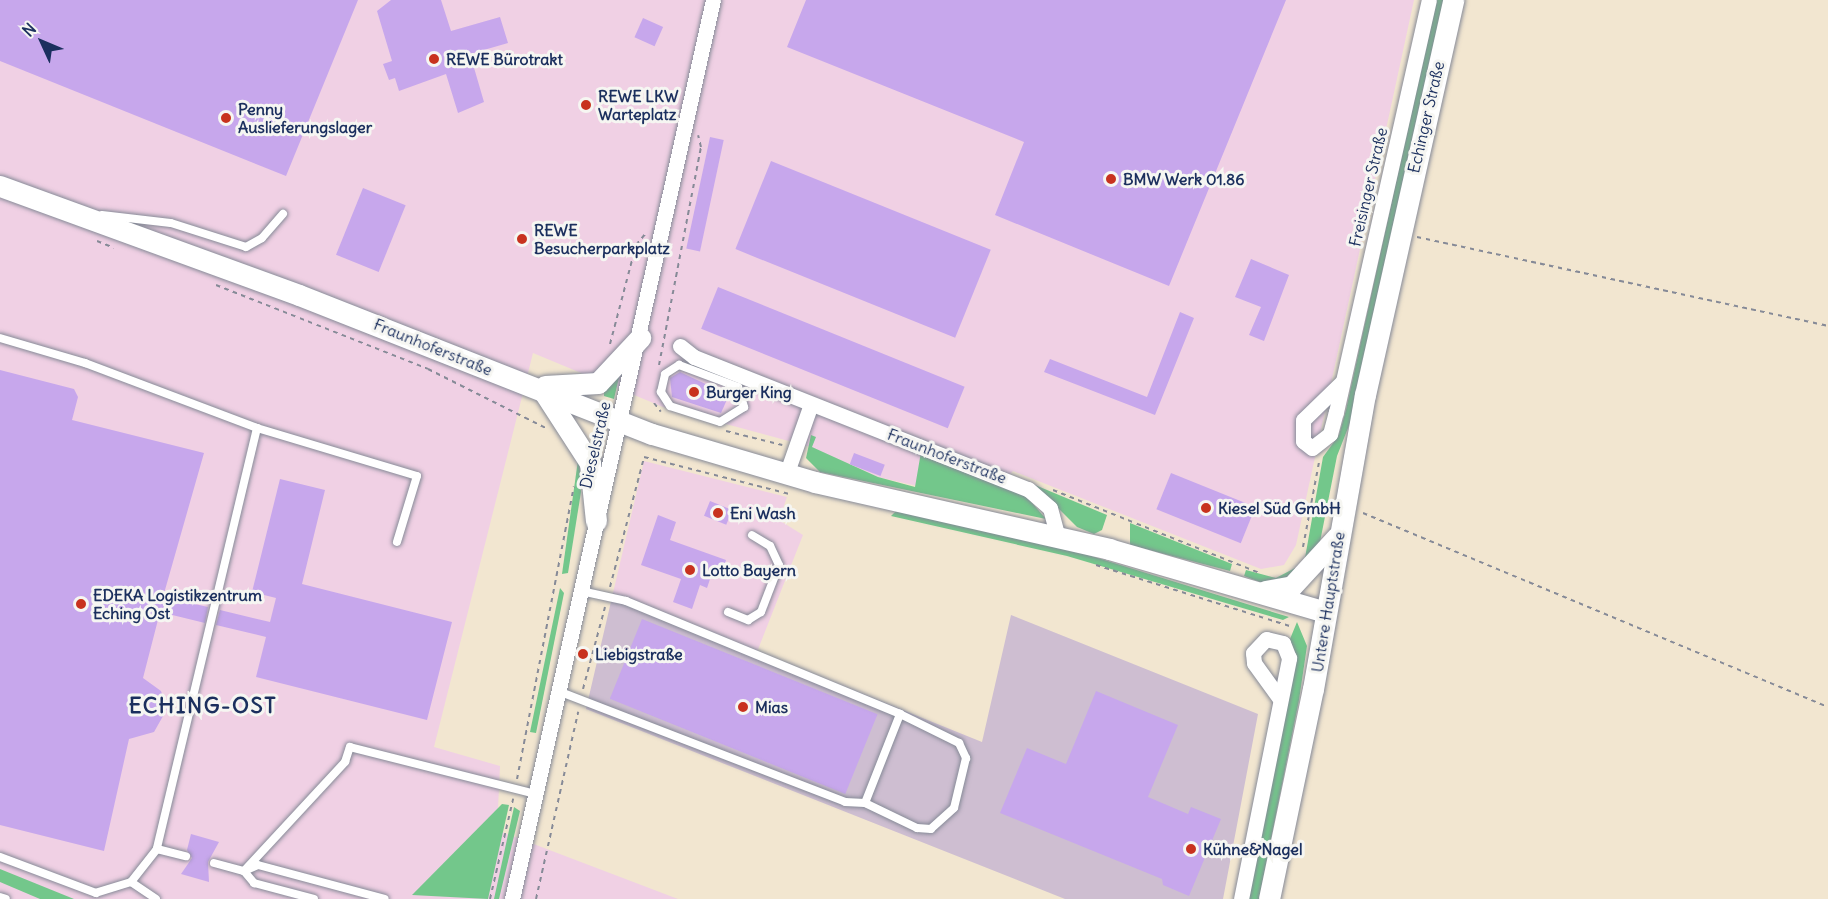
<!DOCTYPE html>
<meta charset="utf-8">
<style>
body{margin:0}
#map{position:relative;width:1828px;height:899px;overflow:hidden;background:#f2e6d0;font-family:Delius,sans-serif}
div>[style]{position:absolute}
[style*='--x']{left:calc(var(--x)*1px);top:calc(var(--y)*1px);width:calc(var(--w)*1px);rotate:calc(var(--a)*1deg)}
.built>*{inset:0;background:#f0d0e4}
.industrial>*{inset:0;background:#cebed1}
.green>*{inset:0;background:#73c78b}
.building>*{inset:0;background:#c7a7ec;transform-origin:0 0}
.path>*{height:2px;margin-top:-1px;transform-origin:0;background:repeating-linear-gradient(90deg,#868a97 0 4.5px,transparent 0 9px)}
.roads{filter:drop-shadow(0 0 2px #868a97) drop-shadow(0 0 2px #868a97)}
.lane>*{height:8px;margin:-4px;padding:0 4px;transform-origin:4px;border-radius:4px;background:#fff}
.street>*{height:15px;margin:-7.5px;padding:0 7.5px;transform-origin:7.5px;border-radius:7.5px;background:#fff}
.secondary>*{height:21px;margin:-10.5px;padding:0 10.5px;transform-origin:10.5px;border-radius:10.5px;background:#fff}
.dots>*{width:16px;height:16px;translate:-50% -50%;box-sizing:border-box;border:3px solid #f6f6f2;border-radius:50%}
span{translate:-50% -50%;white-space:nowrap;text-align:center;line-height:1.15;-webkit-text-stroke:6px #f6f6f2;paint-order:stroke}
.poi-label{font-size:16px;color:#1b2f5e;font-weight:700}
.left{translate:0 -50%;text-align:left}
.street-label{font-size:16px;color:#1b2f5e}
.district-label{font-size:22px;color:#1b2f5e;font-weight:700;letter-spacing:1.5px}
.north{position:absolute;left:12px;top:12px;width:60px;height:60px;-webkit-text-stroke:4px #f6f6f2;paint-order:stroke;rotate:314deg;font-size:16px;font-weight:700;line-height:24px;text-align:center;color:#1b2f5e}
.north::after{content:'';display:block;margin:auto;width:21px;height:27px;background:#1b2f5e;clip-path:polygon(50% 0,100% 100%,50% 72%,0 100%)}
</style>
<div id="map">
<div class="built">
<i style="clip-path:polygon(0 0,1414px 0,1296px 545px,1284px 565px,1261px 569px,1013px 471px,983px 501px,878px 477px,811px 447px,663px 407px,533px 353px,434px 747px,500px 766px,497px 830px,678px 899px,0 899px)"></i>
<i style="clip-path:polygon(644px 461px,787px 497px,779px 520px,803px 535px,757px 652px,613px 593px)"></i>
</div>
<div class="industrial">
<i style="clip-path:polygon(613px 593px,982px 742px,1011px 615px,1258px 714px,1223px 899px,1065px 899px,586px 709px)"></i>
</div>
<div class="green">
<i style="clip-path:polygon(1436px 0,1445px 0,1359px 400px,1337px 456px,1320px 542px,1305px 558px,1323px 457px,1339px 435px,1346px 410px)"></i>
<i style="clip-path:polygon(620px 373px,614px 399px,604px 396px,604px 388px)"></i>
<i style="clip-path:polygon(811px 435px,816px 437px,812px 447px,878px 477px,915px 487px,921px 452px,1027px 497px,1046px 519px,820px 472px,806px 458px)"></i>
<i style="clip-path:polygon(579px 453px,581px 492px,568px 573px,562px 574px)"></i>
<i style="clip-path:polygon(1035px 485px,1107px 515px,1102px 530px,1094px 534px,1077px 527px)"></i>
<i style="clip-path:polygon(896px 511px,1075px 551px,1289px 617px,1283px 620px,1067px 556px,891px 516px)"></i>
<i style="clip-path:polygon(1130px 523px,1232px 564px,1230px 571px,1130px 545px)"></i>
<i style="clip-path:polygon(1295px 568px,1300px 575px,1268px 585px,1244px 576px,1246px 570px,1276px 578px)"></i>
<i style="clip-path:polygon(560px 588px,564px 593px,536px 733px,530px 732px)"></i>
<i style="clip-path:polygon(1297px 622px,1307px 646px,1299px 700px,1259px 899px,1248px 899px,1296px 658px,1290px 639px)"></i>
<i style="clip-path:polygon(502px 804px,509px 805px,488px 899px,412px 895px)"></i>
<i style="clip-path:polygon(514px 807px,520px 811px,499px 899px,494px 899px)"></i>
<i style="clip-path:polygon(0 869px,74px 899px,40px 899px,0 882px)"></i>
</div>
<div class="building">
<i style="clip-path:polygon(0 0,358px 0,286px 176px,0 61px)"></i>
<i style="clip-path:polygon(391px 0,441px 0,451px 31px,500px 17px,508px 43px,470px 54px,484px 102px,458px 113px,446px 74px,399px 91px,395px 78px,389px 80px,383px 64px,392px 61px,377px 11px)"></i>
<i style="clip-path:polygon(806px 0,1286px 0,1169px 286px,995px 215px,1024px 142px,787px 47px)"></i>
<i style="left:643px;top:18px;width:22px;height:21px;rotate:24deg"></i>
<i style="left:710px;top:137px;width:14px;height:114px;rotate:12deg"></i>
<i style="left:771px;top:161px;width:237px;height:95px;rotate:22deg"></i>
<i style="left:363px;top:188px;width:46px;height:72px;rotate:22deg"></i>
<i style="clip-path:polygon(1251px 259px,1289px 275px,1264px 341px,1249px 335px,1261px 307px,1235px 297px)"></i>
<i style="left:718px;top:287px;width:266px;height:45px;rotate:22deg"></i>
<i style="clip-path:polygon(1180px 312px,1194px 318px,1155px 415px,1044px 372px,1050px 359px,1147px 397px)"></i>
<i style="clip-path:polygon(0 370px,74px 389px,78px 397px,72px 420px,204px 453px,163px 597px,208px 607px,205px 623px,160px 612px,143px 678px,161px 691px,167px 709px,154px 732px,129px 739px,104px 851px,0 825px)"></i>
<i style="clip-path:polygon(680px 372px,729px 395px,721px 413px,672px 397px,670px 378px)"></i>
<i style="left:854px;top:453px;width:33px;height:12px;rotate:21deg"></i>
<i style="left:1171px;top:473px;width:91px;height:39px;rotate:22deg"></i>
<i style="clip-path:polygon(280px 479px,325px 490px,302px 584px,452px 622px,427px 720px,256px 677px,266px 637px,216px 625px,220px 610px,270px 622px,276px 598px,252px 592px)"></i>
<i style="left:710px;top:501px;width:24px;height:16px;rotate:22deg"></i>
<i style="clip-path:polygon(658px 515px,676px 522px,670px 540px,726px 560px,723px 570px,714px 567px,707px 588px,700px 585px,692px 609px,673px 602px,681px 579px,641px 565px)"></i>
<i style="left:642px;top:619px;width:254px;height:86px;rotate:22deg"></i>
<i style="clip-path:polygon(1096px 691px,1178px 725px,1148px 797px,1188px 814px,1191px 807px,1221px 819px,1189px 896px,1163px 885px,1162px 879px,1000px 813px,1027px 748px,1066px 764px)"></i>
<i style="clip-path:polygon(191px 834px,219px 842px,208px 862px,209px 882px,181px 874px,192px 858px,187px 850px)"></i>
</div>
<div class="path">
<i style="--x:1417;--y:237;--w:421;--a:12.2"></i>
<i style="--x:97;--y:241;--w:18;--a:22"></i>
<i style="--x:216;--y:285;--w:228;--a:21.6"></i>
<i style="--x:428;--y:369;--w:132;--a:26.6"></i>
<i style="--x:610;--y:344;--w:102;--a:-75.3"></i>
<i style="--x:636;--y:245;--w:16;--a:-50"></i>
<i style="--x:659;--y:365;--w:222;--a:-79.1"></i>
<i style="--x:701;--y:147;--w:12;--a:-104"></i>
<i style="--x:654;--y:403;--w:11;--a:52"></i>
<i style="--x:726;--y:431;--w:58;--a:14"></i>
<i style="--x:1053;--y:490;--w:225;--a:21.9"></i>
<i style="--x:1363;--y:513;--w:504;--a:22.65"></i>
<i style="--x:1303;--y:547;--w:86;--a:-79.3"></i>
<i style="--x:1096;--y:565;--w:203;--a:17.5"></i>
<i style="--x:610;--y:587;--w:134;--a:-75.3"></i>
<i style="--x:644;--y:457;--w:150;--a:14.3"></i>
<i style="--x:583;--y:689;--w:85;--a:-75"></i>
<i style="--x:517;--y:779;--w:298;--a:-79"></i>
<i style="--x:490;--y:899;--w:103;--a:-77"></i>
<i style="--x:536;--y:899;--w:192;--a:-77.3"></i>
</div>
<div class="roads">
<div class="lane">
<i style="--x:102;--y:215;--w:69;--a:6.6"></i>
<i style="--x:171;--y:223;--w:79;--a:17.7"></i>
<i style="--x:246;--y:247;--w:18;--a:-29"></i>
<i style="--x:262;--y:238;--w:32;--a:-49"></i>
<i style="--x:0;--y:338;--w:89;--a:16.4"></i>
<i style="--x:85;--y:363;--w:184;--a:20.7"></i>
<i style="--x:257;--y:428;--w:433;--a:103.4"></i>
<i style="--x:157;--y:849;--w:42;--a:128.2"></i>
<i style="--x:131;--y:882;--w:37;--a:163"></i>
<i style="--x:96;--y:893;--w:103;--a:-159.4"></i>
<i style="--x:679;--y:365;--w:63;--a:20.4"></i>
<i style="--x:738;--y:387;--w:21;--a:73"></i>
<i style="--x:744;--y:407;--w:28;--a:148"></i>
<i style="--x:720;--y:422;--w:52;--a:-162.3"></i>
<i style="--x:670;--y:406;--w:17;--a:-123"></i>
<i style="--x:661;--y:392;--w:18;--a:-77"></i>
<i style="--x:665;--y:374;--w:17;--a:-33"></i>
<i style="--x:257;--y:428;--w:167;--a:16.7"></i>
<i style="--x:417;--y:476;--w:69;--a:106.9"></i>
<i style="--x:581;--y:591;--w:46;--a:12.5"></i>
<i style="--x:626;--y:601;--w:296;--a:22.4"></i>
<i style="--x:900;--y:714;--w:66;--a:26.2"></i>
<i style="--x:959;--y:743;--w:17;--a:65"></i>
<i style="--x:966;--y:758;--w:51;--a:103.5"></i>
<i style="--x:954;--y:808;--w:31;--a:138"></i>
<i style="--x:931;--y:829;--w:14;--a:-176"></i>
<i style="--x:917;--y:828;--w:58;--a:-154.3"></i>
<i style="--x:865;--y:803;--w:96;--a:-68.5"></i>
<i style="--x:728;--y:612;--w:22;--a:22"></i>
<i style="--x:748;--y:620;--w:15;--a:-32"></i>
<i style="--x:761;--y:612;--w:50;--a:-69"></i>
<i style="--x:779;--y:565;--w:21;--a:-115"></i>
<i style="--x:770;--y:546;--w:21;--a:-149"></i>
<i style="--x:558;--y:691;--w:308;--a:21.1"></i>
<i style="--x:845;--y:802;--w:20;--a:3"></i>
<i style="--x:157;--y:849;--w:30;--a:14"></i>
<i style="--x:214;--y:863;--w:31;--a:15"></i>
<i style="--x:244;--y:871;--w:15;--a:-23"></i>
<i style="--x:258;--y:865;--w:131;--a:15"></i>
<i style="--x:244;--y:871;--w:149;--a:-47.2"></i>
<i style="--x:345;--y:762;--w:16;--a:-72"></i>
<i style="--x:350;--y:747;--w:192;--a:14.2"></i>
<i style="--x:244;--y:871;--w:16;--a:50"></i>
<i style="--x:254;--y:883;--w:62;--a:14.9"></i>
<i style="--x:131;--y:882;--w:30;--a:34"></i>
<i style="--x:0;--y:897;--w:6;--a:18"></i>
</div>
<div class="street">
<i style="--x:680;--y:346;--w:18;--a:38"></i>
<i style="--x:694;--y:357;--w:359;--a:21.6"></i>
<i style="--x:1028;--y:489;--w:29;--a:41"></i>
<i style="--x:1050;--y:508;--w:28;--a:75"></i>
<i style="--x:1342;--y:382;--w:54;--a:135.7"></i>
<i style="--x:1303;--y:420;--w:21;--a:90"></i>
<i style="--x:1303;--y:441;--w:11;--a:38"></i>
<i style="--x:1312;--y:448;--w:23;--a:-38"></i>
<i style="--x:1330;--y:434;--w:23;--a:-75"></i>
<i style="--x:1336;--y:412;--w:422;--a:-77.3"></i>
<i style="--x:786;--y:475;--w:75;--a:-70.6"></i>
<i style="--x:512;--y:899;--w:921;--a:-77.4"></i>
<i style="--x:1241;--y:899;--w:246;--a:-78.7"></i>
<i style="--x:1289;--y:658;--w:16;--a:-112"></i>
<i style="--x:1283;--y:643;--w:17;--a:-167"></i>
<i style="--x:1266;--y:639;--w:19;--a:133"></i>
<i style="--x:1253;--y:653;--w:10;--a:84"></i>
<i style="--x:1254;--y:663;--w:44;--a:54.2"></i>
</div>
<div class="secondary">
<i style="--x:0;--y:186;--w:318;--a:20"></i>
<i style="--x:299;--y:295;--w:379;--a:21.5"></i>
<i style="--x:652;--y:434;--w:170;--a:16.4"></i>
<i style="--x:815;--y:482;--w:302;--a:12.8"></i>
<i style="--x:1109;--y:549;--w:226;--a:16.2"></i>
<i style="--x:545;--y:386;--w:53;--a:-3.2"></i>
<i style="--x:598;--y:383;--w:62;--a:-47"></i>
<i style="--x:544;--y:392;--w:85;--a:57.1"></i>
<i style="--x:590;--y:463;--w:58;--a:84.1"></i>
<i style="--x:1265;--y:591;--w:27;--a:-10"></i>
<i style="--x:1292;--y:586;--w:67;--a:-47.4"></i>
<i style="--x:1269;--y:899;--w:215;--a:-78.2"></i>
<i style="--x:1313;--y:689;--w:299;--a:-80"></i>
<i style="--x:1365;--y:395;--w:405;--a:-77.4"></i>
</div>
</div>
<div class="dots">
<i style="left:434px;top:59px;background:#c8321e"></i>
<i style="left:586px;top:105px;background:#c8321e"></i>
<i style="left:226px;top:118px;background:#c8321e"></i>
<i style="left:1111px;top:179px;background:#c8321e"></i>
<i style="left:522px;top:239px;background:#c8321e"></i>
<i style="left:694px;top:392px;background:#c8321e"></i>
<i style="left:1206px;top:508px;background:#c8321e"></i>
<i style="left:718px;top:513px;background:#c8321e"></i>
<i style="left:690px;top:570px;background:#c8321e"></i>
<i style="left:81px;top:604px;background:#c8321e"></i>
<i style="left:583px;top:654px;background:#c8321e"></i>
<i style="left:743px;top:707px;background:#c8321e"></i>
<i style="left:1191px;top:849px;background:#c8321e"></i>
</div>
<div class="poi-label">
<span class="left" style="left:446px;top:59px">REWE Bürotrakt</span>
<span class="left" style="left:598px;top:105px">REWE LKW<br>Warteplatz</span>
<span class="left" style="left:238px;top:118px">Penny<br>Auslieferungslager</span>
<span class="left" style="left:1123px;top:179px">BMW Werk 01.86</span>
<span class="left" style="left:534px;top:239px">REWE<br>Besucherparkplatz</span>
<span class="left" style="left:706px;top:392px">Burger King</span>
<span class="left" style="left:1218px;top:508px">Kiesel Süd GmbH</span>
<span class="left" style="left:730px;top:513px">Eni Wash</span>
<span class="left" style="left:702px;top:570px">Lotto Bayern</span>
<span class="left" style="left:93px;top:604px">EDEKA Logistikzentrum<br>Eching Ost</span>
<span class="left" style="left:595px;top:654px">Liebigstraße</span>
<span class="left" style="left:755px;top:707px">Mias</span>
<span class="left" style="left:1203px;top:849px">Kühne&amp;Nagel</span>
</div>
<div class="street-label">
<span style="left:1426px;top:117px;rotate:-77deg">Echinger Straße</span>
<span style="left:1368px;top:187px;rotate:-77deg">Freisinger Straße</span>
<span style="left:433px;top:347px;rotate:22deg">Fraunhoferstraße</span>
<span style="left:595px;top:445px;rotate:-77deg">Dieselstraße</span>
<span style="left:947px;top:456px;rotate:21deg">Fraunhoferstraße</span>
<span style="left:1328px;top:602px;rotate:-81deg">Untere Hauptstraße</span>
</div>
<div class="district-label">
<span style="left:203px;top:706px">ECHING-OST</span>
</div>
<div class="north">N</div>
</div>
